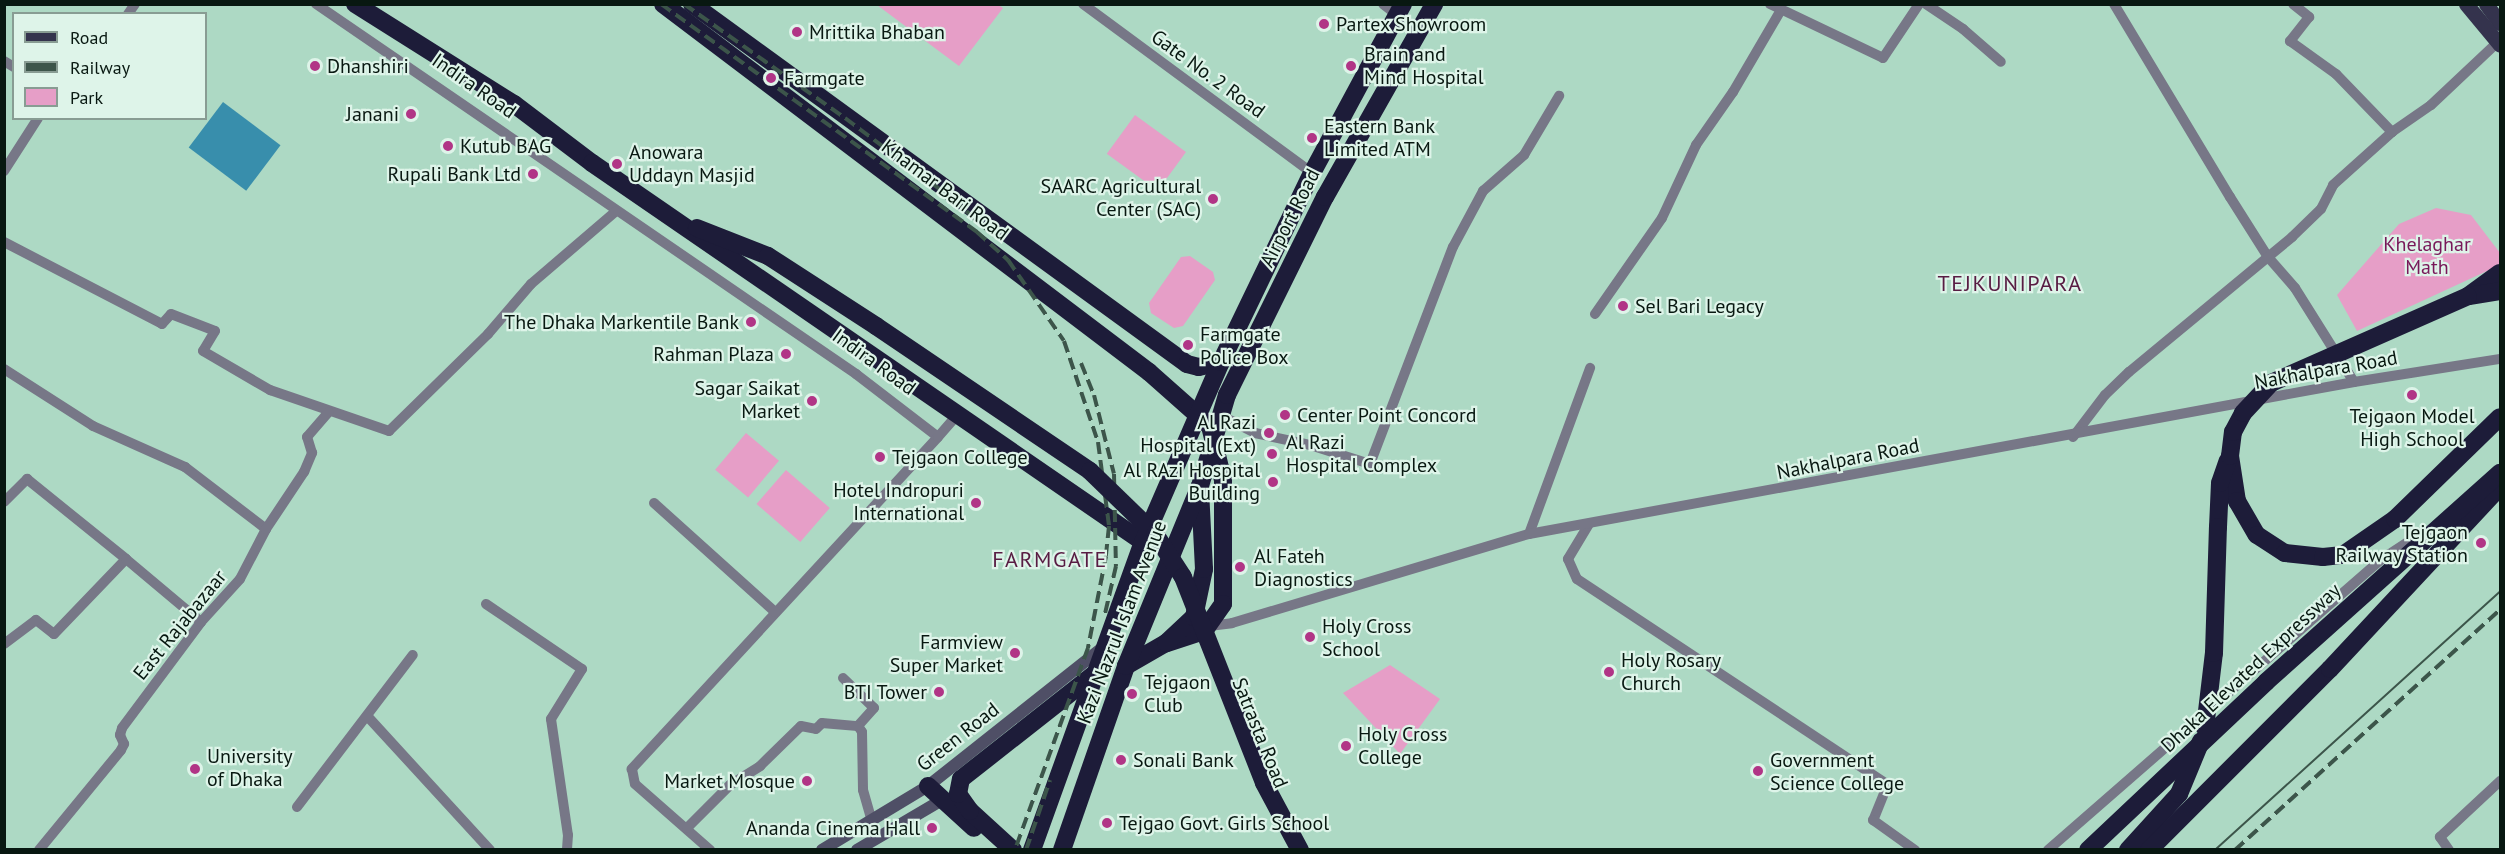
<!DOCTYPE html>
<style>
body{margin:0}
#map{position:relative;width:2505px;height:854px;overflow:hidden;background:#add9c4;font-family:"PT Sans",sans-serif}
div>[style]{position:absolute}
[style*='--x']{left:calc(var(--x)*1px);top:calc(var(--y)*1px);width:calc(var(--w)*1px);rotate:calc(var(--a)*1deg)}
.green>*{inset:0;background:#e69ec7;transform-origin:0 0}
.water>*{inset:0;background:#388eac;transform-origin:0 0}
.street>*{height:10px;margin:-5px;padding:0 5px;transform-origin:5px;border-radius:5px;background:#777787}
.secondary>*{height:12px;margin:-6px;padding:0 6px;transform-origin:6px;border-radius:6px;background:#4f4f66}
.primary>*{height:15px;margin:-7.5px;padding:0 7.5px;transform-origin:7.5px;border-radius:7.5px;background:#34334d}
.highway>*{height:18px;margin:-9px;padding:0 9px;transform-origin:9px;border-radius:9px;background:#1d1c39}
.tram>*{height:1.5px;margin:-0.75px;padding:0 0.75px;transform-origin:0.75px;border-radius:0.75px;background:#3c554a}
.rail>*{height:4px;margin-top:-2px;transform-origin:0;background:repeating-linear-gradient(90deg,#3c554a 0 12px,transparent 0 18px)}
.primary-bridge>*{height:15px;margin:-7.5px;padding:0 7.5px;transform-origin:7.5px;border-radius:7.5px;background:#34334d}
.highway-bridge>*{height:18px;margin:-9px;padding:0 9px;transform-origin:9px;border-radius:9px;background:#1d1c39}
.dots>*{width:16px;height:16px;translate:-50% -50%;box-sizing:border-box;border:3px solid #def4e9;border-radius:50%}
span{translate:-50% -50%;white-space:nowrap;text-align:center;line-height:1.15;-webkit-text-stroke:4.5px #def4e9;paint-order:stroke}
.poi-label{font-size:20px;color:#081811}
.left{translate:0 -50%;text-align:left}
.right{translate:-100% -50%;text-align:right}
.street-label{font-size:20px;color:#081811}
.park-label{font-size:20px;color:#781859}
.quarter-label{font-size:22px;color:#581c43;letter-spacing:1.5px}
.frame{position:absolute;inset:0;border:6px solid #081811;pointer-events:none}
.legend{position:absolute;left:12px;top:12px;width:195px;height:108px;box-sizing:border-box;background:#def4e9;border:2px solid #889c93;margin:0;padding:8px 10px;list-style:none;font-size:18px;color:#081811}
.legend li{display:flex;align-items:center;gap:12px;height:30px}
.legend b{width:30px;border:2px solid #889c93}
</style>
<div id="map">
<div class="green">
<i style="clip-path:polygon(997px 4px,1003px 8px,959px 66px,877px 5px)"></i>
<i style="left:1135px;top:115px;width:63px;height:48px;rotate:36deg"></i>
<i style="clip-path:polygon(2436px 208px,2471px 215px,2500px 253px,2500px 265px,2357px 331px,2337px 295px,2399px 224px)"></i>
<i style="clip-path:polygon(1190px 256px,1213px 272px,1215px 280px,1183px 326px,1174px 328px,1151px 313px,1149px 303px,1181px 257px)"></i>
<i style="left:746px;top:433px;width:43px;height:48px;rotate:40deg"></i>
<i style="left:786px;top:470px;width:58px;height:45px;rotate:41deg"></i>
<i style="clip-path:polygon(1390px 665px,1440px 699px,1400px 754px,1343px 693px)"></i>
</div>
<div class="water">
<i style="left:223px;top:102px;width:72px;height:57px;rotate:37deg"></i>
</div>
<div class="street">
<i style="--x:316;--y:4;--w:655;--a:34.42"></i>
<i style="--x:856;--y:374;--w:103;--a:37.5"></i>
<i style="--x:938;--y:437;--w:452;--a:132.7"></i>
<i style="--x:632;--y:769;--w:15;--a:79"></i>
<i style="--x:635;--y:784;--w:100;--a:41.3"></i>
<i style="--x:1083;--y:4;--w:285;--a:36.4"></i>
<i style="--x:1383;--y:4;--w:18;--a:38"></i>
<i style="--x:1770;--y:4;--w:125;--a:25.5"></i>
<i style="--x:1883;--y:58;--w:65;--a:-56.3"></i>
<i style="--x:1926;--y:4;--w:45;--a:34"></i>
<i style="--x:1963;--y:29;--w:50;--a:41"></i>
<i style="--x:2114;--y:4;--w:225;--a:59"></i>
<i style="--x:2230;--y:197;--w:71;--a:57.7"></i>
<i style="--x:2268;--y:257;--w:41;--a:48.9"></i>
<i style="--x:2295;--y:288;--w:111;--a:57.9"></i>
<i style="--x:2293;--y:4;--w:21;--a:39"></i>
<i style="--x:2309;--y:17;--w:31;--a:128"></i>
<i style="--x:2290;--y:41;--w:57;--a:35.7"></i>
<i style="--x:2336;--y:74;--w:81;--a:46"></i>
<i style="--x:128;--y:14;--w:12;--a:-55"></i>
<i style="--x:4;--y:61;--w:12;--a:31"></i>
<i style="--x:4;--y:171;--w:63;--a:-57.3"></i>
<i style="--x:4;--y:242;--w:178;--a:27.4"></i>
<i style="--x:162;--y:324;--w:13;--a:-48"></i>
<i style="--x:171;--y:314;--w:47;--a:21.1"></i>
<i style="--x:215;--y:331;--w:23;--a:121"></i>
<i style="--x:203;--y:351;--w:78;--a:30.2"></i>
<i style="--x:270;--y:390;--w:126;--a:19"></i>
<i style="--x:389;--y:431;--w:139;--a:-44.4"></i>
<i style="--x:488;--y:334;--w:66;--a:-49.3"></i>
<i style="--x:531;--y:284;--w:111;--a:-40.6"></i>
<i style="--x:1595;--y:314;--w:117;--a:-55.1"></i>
<i style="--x:1662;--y:218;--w:81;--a:-65"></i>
<i style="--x:1696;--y:145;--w:65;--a:-55.1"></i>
<i style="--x:1733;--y:92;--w:95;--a:-59.7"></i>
<i style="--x:4;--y:369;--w:106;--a:32.6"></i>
<i style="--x:93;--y:426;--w:101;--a:24"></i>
<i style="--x:185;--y:467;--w:102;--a:37.4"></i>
<i style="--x:1220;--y:415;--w:39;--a:27"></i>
<i style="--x:1255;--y:433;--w:56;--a:12.3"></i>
<i style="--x:1310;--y:445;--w:63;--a:17.6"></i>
<i style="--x:1370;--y:464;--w:232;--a:-69.1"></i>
<i style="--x:1453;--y:247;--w:64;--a:-61.8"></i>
<i style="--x:1483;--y:191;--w:55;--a:-41.3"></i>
<i style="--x:1524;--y:155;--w:69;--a:-59.3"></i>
<i style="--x:938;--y:437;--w:32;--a:-49"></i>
<i style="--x:2073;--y:437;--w:53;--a:-52.7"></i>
<i style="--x:2105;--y:395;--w:33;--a:-44"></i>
<i style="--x:2129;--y:372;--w:212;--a:-39.6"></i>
<i style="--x:2292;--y:237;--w:40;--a:-44"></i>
<i style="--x:2321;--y:209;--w:27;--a:-63"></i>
<i style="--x:2333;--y:185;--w:79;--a:-41.9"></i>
<i style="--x:2392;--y:132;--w:47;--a:-34.7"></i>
<i style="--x:2431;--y:105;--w:95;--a:-43.3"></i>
<i style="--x:4;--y:502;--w:33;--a:-45"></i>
<i style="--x:27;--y:479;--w:127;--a:38.9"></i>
<i style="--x:126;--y:559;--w:104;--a:133.8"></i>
<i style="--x:54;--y:634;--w:23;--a:-142"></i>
<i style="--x:36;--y:620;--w:40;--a:143"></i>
<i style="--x:654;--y:503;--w:163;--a:42"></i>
<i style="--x:1589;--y:524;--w:41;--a:121"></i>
<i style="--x:1568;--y:559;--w:22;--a:66"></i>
<i style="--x:1577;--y:579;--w:369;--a:33.5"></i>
<i style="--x:1885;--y:783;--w:4;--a:56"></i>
<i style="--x:1887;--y:786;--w:37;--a:112"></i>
<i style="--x:1873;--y:820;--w:52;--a:35.5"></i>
<i style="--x:1529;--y:534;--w:177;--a:-69.8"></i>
<i style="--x:126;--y:559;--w:98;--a:40"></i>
<i style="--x:486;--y:604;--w:116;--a:34.1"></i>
<i style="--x:582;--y:669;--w:59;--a:121.8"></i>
<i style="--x:551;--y:719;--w:117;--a:81.7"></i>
<i style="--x:568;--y:835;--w:15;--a:94"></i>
<i style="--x:1209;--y:626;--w:23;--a:-7"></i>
<i style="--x:1232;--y:623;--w:310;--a:-16.7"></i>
<i style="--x:1529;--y:534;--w:839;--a:-10.44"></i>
<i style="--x:2354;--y:382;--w:148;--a:-9"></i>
<i style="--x:843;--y:678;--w:43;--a:44.1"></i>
<i style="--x:874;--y:708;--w:24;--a:132"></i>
<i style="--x:858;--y:726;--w:7;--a:56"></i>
<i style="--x:862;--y:732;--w:58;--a:89"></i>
<i style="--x:863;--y:790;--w:32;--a:74"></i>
<i style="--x:369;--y:718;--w:179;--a:47.5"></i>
<i style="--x:297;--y:807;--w:191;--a:-52.7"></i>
<i style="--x:687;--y:828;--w:61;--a:-45"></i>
<i style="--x:730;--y:785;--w:36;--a:-32"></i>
<i style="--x:760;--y:766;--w:57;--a:-44.3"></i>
<i style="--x:801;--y:726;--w:15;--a:11"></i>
<i style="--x:816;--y:729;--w:8;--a:-45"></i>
<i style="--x:822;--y:723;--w:36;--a:5"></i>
<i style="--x:39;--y:850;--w:129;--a:-50.6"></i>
<i style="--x:121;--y:750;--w:7;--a:-63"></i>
<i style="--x:124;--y:744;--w:10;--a:-114"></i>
<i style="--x:120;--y:735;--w:7;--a:-74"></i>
<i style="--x:122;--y:728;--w:132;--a:-53.3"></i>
<i style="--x:201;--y:622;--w:58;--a:-47.8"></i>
<i style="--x:240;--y:579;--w:56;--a:-62.5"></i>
<i style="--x:266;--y:529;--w:69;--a:-56.3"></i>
<i style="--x:304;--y:472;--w:21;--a:-67"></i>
<i style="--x:312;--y:453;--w:17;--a:-107"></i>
<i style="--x:307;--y:437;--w:33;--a:-49"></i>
<i style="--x:2048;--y:850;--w:439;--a:-41.1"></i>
<i style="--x:2379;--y:561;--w:53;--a:-33.4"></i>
<i style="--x:2449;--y:850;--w:16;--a:-125"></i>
<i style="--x:2440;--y:837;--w:82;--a:-43"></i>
</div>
<div class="secondary">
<i style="--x:822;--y:850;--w:124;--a:-31.1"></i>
<i style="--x:928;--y:786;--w:227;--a:-38.4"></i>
<i style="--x:857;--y:850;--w:99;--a:-30.5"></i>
</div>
<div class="primary">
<i style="--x:2486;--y:4;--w:24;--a:54"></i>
</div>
<div class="highway">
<i style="--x:355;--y:4;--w:188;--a:32.2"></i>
<i style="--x:514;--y:104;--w:98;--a:37.1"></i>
<i style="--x:592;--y:163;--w:669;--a:34.52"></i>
<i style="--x:663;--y:4;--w:610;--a:37.13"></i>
<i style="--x:1149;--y:372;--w:81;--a:41.5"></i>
<i style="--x:1210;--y:426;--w:56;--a:76.5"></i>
<i style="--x:1223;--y:480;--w:124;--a:90"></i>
<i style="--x:1223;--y:604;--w:33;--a:125"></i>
<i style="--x:1204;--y:631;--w:40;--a:162"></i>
<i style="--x:692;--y:4;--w:612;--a:36.03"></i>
<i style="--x:1187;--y:364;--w:12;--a:14"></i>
<i style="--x:1199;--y:367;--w:23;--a:-13"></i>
<i style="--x:697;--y:228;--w:76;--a:21.5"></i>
<i style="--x:768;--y:256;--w:129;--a:32.9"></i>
<i style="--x:2468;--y:296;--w:39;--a:-36"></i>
<i style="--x:2469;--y:296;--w:31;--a:-9"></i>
<i style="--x:2230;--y:456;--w:46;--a:81.2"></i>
<i style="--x:2237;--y:501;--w:39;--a:60"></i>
<i style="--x:2257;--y:535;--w:33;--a:33"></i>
<i style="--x:2285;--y:553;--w:38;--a:6"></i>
<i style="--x:2323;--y:557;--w:20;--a:-6"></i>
<i style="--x:2343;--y:555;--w:63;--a:-34.7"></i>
<i style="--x:2395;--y:519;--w:146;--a:-44.2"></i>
<i style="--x:2218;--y:527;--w:44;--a:-87.4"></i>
<i style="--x:2220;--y:483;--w:24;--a:-71"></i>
<i style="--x:1126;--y:666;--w:46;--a:-29.9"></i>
<i style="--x:1166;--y:643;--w:38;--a:-43"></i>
<i style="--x:1194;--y:617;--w:49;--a:-78.2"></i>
<i style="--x:1204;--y:569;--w:79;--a:-92.9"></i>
<i style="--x:928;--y:786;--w:62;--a:42.4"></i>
<i style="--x:1013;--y:850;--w:58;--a:-137.8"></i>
<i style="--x:970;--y:811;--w:21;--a:-125"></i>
<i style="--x:958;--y:794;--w:15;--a:-79"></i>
<i style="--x:961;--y:779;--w:174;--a:-38.2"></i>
<i style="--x:1032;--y:850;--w:327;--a:-70.2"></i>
<i style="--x:1143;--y:542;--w:196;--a:-66.6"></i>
<i style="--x:1221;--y:362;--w:210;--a:-64.3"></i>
<i style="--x:1312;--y:173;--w:192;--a:-61.7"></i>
<i style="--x:1062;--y:850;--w:195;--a:-70.8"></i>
<i style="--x:1126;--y:666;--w:195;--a:-67.7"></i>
<i style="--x:1200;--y:486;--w:95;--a:-73.5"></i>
<i style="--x:1227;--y:395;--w:221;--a:-63.7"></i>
<i style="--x:1325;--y:197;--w:222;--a:-60.5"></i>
<i style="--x:2128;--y:850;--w:76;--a:-47.7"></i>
<i style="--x:2179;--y:794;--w:57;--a:-67.5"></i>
<i style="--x:2149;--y:850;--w:256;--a:-45"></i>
<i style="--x:2330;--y:669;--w:249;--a:-47"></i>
</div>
<div class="tram">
<i style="--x:2215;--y:850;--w:384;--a:-42.2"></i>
</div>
<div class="rail">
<i style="--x:661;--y:4;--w:390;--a:35.8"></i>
<i style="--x:977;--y:232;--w:42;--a:42.1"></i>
<i style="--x:1008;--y:260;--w:98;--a:55.3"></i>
<i style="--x:1064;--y:341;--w:107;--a:71.4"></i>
<i style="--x:1098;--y:442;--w:85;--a:82.5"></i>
<i style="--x:1109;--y:526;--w:30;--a:96"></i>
<i style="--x:1106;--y:556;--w:94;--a:101.1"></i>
<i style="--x:1088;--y:648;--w:215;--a:109.9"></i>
<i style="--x:684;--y:4;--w:197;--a:35.3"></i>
<i style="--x:845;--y:118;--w:135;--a:36.9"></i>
<i style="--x:953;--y:199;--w:55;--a:42.1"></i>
<i style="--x:1081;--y:363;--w:35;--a:68"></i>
<i style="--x:1094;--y:395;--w:81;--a:75.8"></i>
<i style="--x:1114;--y:474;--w:92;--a:88.8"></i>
<i style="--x:1116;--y:566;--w:53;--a:103"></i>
<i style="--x:1026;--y:850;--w:74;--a:-71.1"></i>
<i style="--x:2235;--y:850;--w:358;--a:-42.2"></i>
</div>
<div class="primary-bridge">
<i style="--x:2466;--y:4;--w:53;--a:50.3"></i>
</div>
<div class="highway-bridge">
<i style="--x:876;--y:326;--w:258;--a:34.1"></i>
<i style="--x:1090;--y:471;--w:91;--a:44.1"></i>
<i style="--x:1155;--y:534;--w:51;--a:56.9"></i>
<i style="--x:1183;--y:577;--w:221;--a:68.5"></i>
<i style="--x:1264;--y:783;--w:76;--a:61.8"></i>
<i style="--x:2230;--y:456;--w:24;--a:-83"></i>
<i style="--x:2233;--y:432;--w:21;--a:-62"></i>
<i style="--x:2243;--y:413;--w:41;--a:-47"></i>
<i style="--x:2271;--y:383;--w:215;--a:-23.8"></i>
<i style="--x:2205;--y:728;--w:76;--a:-83.2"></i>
<i style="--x:2214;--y:653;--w:126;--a:-88.2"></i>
<i style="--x:2088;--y:850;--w:245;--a:-43.3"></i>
<i style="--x:2266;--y:682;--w:314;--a:-41.8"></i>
</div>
<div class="dots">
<i style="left:1324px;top:24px;background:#b13586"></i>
<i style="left:797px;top:32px;background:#b13586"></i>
<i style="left:315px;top:66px;background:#b13586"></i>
<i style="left:1351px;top:66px;background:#b13586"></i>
<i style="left:771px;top:78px;background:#b13586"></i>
<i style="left:411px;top:114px;background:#b13586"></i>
<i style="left:1312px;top:138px;background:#b13586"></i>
<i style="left:448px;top:146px;background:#b13586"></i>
<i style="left:617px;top:164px;background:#b13586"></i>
<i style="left:533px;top:174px;background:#b13586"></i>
<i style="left:1213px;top:199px;background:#b13586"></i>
<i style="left:1623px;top:306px;background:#b13586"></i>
<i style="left:751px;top:322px;background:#b13586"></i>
<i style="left:1188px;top:345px;background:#b13586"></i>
<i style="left:786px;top:354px;background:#b13586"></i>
<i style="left:2412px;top:395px;background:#b13586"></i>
<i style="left:812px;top:401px;background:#b13586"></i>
<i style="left:1285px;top:415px;background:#b13586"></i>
<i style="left:1269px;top:433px;background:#b13586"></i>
<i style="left:1272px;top:454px;background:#b13586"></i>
<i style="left:880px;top:457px;background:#b13586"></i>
<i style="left:1273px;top:482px;background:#b13586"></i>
<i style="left:976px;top:503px;background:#b13586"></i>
<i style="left:2481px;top:543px;background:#b13586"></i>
<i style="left:1240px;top:567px;background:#b13586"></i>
<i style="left:1310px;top:637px;background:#b13586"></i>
<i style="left:1015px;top:653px;background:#b13586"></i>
<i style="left:1609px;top:672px;background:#b13586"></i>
<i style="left:939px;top:692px;background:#b13586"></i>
<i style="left:1132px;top:694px;background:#b13586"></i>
<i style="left:1346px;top:746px;background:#b13586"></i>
<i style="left:1121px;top:760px;background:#b13586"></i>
<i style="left:195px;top:769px;background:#b13586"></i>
<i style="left:1758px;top:771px;background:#b13586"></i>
<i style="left:807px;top:781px;background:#b13586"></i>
<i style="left:1107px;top:823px;background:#b13586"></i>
<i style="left:932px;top:828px;background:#b13586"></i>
</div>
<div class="poi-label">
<span class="left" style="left:1336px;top:24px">Partex Showroom</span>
<span class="left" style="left:809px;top:32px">Mrittika Bhaban</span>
<span class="left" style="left:1364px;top:66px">Brain and<br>Mind Hospital</span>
<span class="left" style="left:327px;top:66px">Dhanshiri</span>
<span class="left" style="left:784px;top:78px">Farmgate</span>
<span class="right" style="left:399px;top:114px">Janani</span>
<span class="left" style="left:1324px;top:138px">Eastern Bank<br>Limited ATM</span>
<span class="left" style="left:460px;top:146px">Kutub BAG</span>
<span class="left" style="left:629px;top:164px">Anowara<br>Uddayn Masjid</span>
<span class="right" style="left:521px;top:174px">Rupali Bank Ltd</span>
<span class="right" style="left:1201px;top:198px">SAARC Agricultural<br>Center (SAC)</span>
<span class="left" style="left:1635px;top:306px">Sel Bari Legacy</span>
<span class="right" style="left:739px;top:322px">The Dhaka Markentile Bank</span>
<span class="left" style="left:1200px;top:346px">Farmgate<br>Police Box</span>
<span class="right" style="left:774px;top:354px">Rahman Plaza</span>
<span class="right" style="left:800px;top:400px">Sagar Saikat<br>Market</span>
<span class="left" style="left:1297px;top:415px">Center Point Concord</span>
<span style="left:2412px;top:428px">Tejgaon Model<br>High School</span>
<span class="right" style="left:1256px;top:434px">Al Razi<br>Hospital (Ext)</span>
<span class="left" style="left:1286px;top:454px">Al Razi<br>Hospital Complex</span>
<span class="left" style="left:892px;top:457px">Tejgaon College</span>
<span class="right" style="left:1260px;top:482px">Al RAzi Hospital<br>Building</span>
<span class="right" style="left:964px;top:502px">Hotel Indropuri<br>International</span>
<span class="right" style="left:2468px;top:544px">Tejgaon<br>Railway Station</span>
<span class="left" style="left:1254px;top:568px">Al Fateh<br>Diagnostics</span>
<span class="left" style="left:1322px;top:638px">Holy Cross<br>School</span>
<span class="right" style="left:1003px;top:654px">Farmview<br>Super Market</span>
<span class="left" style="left:1621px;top:672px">Holy Rosary<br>Church</span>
<span class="left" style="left:1144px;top:694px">Tejgaon<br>Club</span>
<span class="right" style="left:927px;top:692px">BTI Tower</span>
<span class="left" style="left:1358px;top:746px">Holy Cross<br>College</span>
<span class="left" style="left:207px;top:768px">University<br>of Dhaka</span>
<span class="left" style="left:1133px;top:760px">Sonali Bank</span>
<span class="left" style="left:1770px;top:772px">Government<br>Science College</span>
<span class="right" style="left:795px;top:781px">Market Mosque</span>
<span class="left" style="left:1119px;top:823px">Tejgao Govt. Girls School</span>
<span class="right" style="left:920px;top:828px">Ananda Cinema Hall</span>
</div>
<div class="street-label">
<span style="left:1208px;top:74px;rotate:36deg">Gate No. 2 Road</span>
<span style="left:474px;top:86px;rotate:35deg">Indira Road</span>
<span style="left:945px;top:190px;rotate:37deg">Khamar Bari Road</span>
<span style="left:1290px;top:218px;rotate:-63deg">Airport Road</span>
<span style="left:874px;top:362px;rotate:36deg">Indira Road</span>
<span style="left:2326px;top:370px;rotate:-10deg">Nakhalpara Road</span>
<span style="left:1848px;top:459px;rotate:-11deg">Nakhalpara Road</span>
<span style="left:1122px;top:622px;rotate:-69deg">Kazi Nazrul Islam Avenue</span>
<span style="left:180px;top:625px;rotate:-51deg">East Rajabazaar</span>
<span style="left:2251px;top:668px;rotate:-43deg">Dhaka Elevated Expressway</span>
<span style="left:1260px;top:733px;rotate:68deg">Satrasta Road</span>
<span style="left:958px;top:737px;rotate:-38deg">Green Road</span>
</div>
<div class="park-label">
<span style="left:2427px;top:256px">Khelaghar<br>Math</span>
</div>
<div class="quarter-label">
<span style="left:2010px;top:284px">TEJKUNIPARA</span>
<span style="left:1050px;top:560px">FARMGATE</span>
</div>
<div class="frame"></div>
<ul class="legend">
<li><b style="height:8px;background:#34334d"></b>Road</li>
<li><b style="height:8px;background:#3c554a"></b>Railway</li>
<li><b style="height:16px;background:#e69ec7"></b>Park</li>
</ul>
</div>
